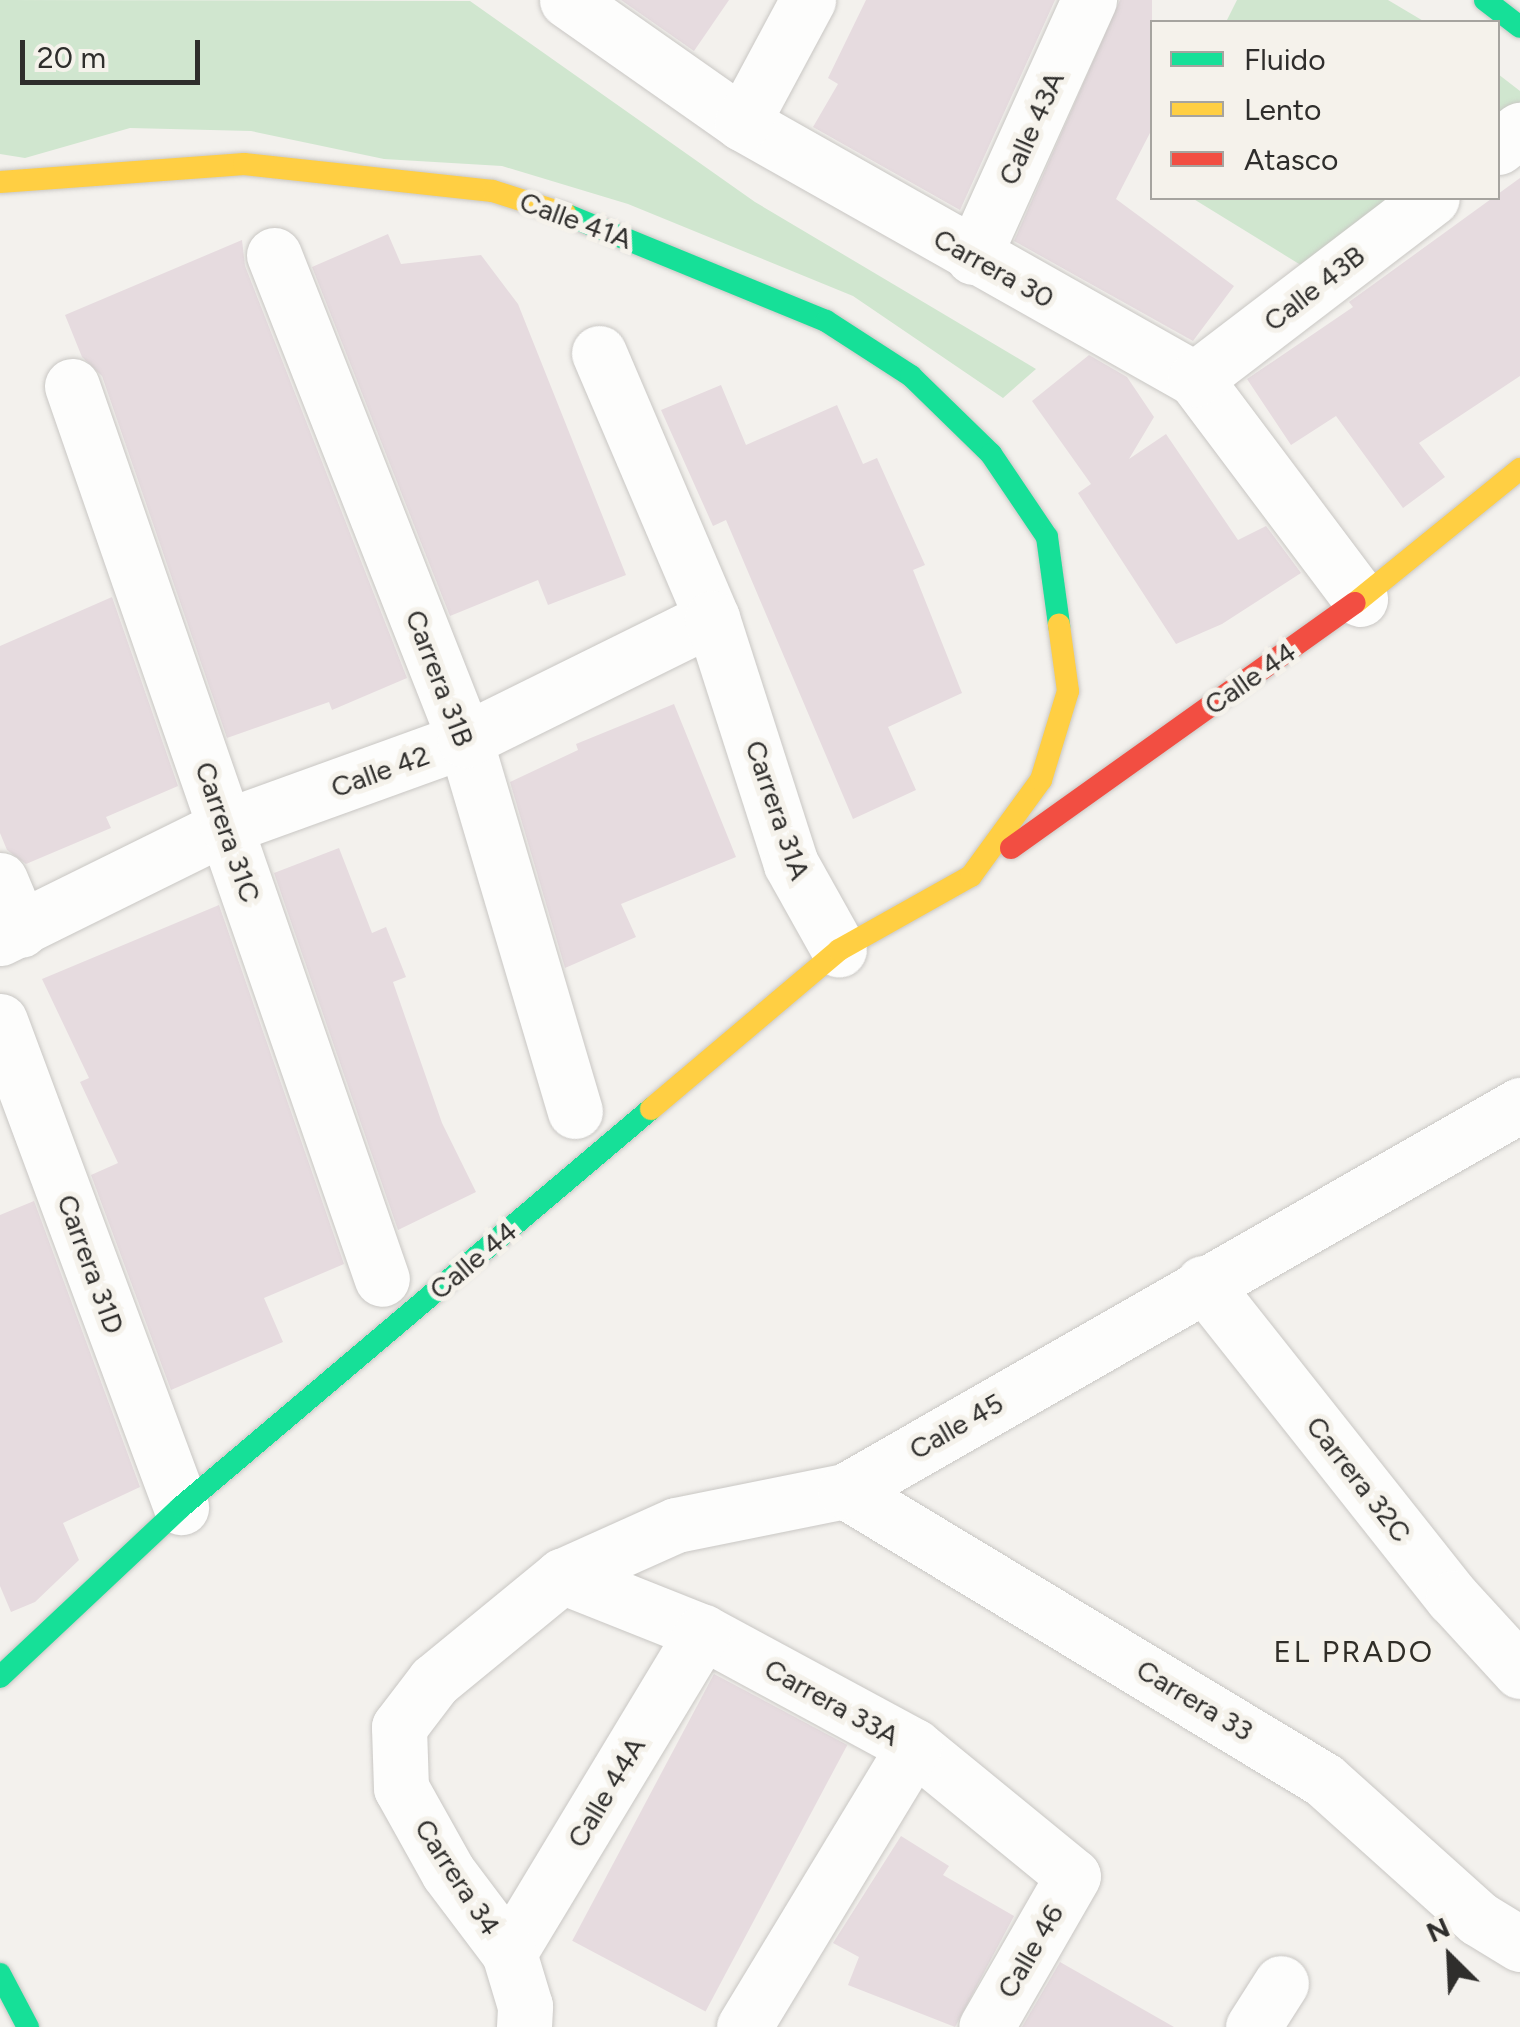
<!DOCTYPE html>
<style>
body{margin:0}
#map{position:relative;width:1520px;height:2027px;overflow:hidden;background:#f3f1ed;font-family:Figtree,sans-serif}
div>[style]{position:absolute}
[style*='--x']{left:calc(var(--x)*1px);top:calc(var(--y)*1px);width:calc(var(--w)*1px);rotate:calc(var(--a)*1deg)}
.green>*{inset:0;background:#d0e6cf}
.building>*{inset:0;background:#e6dbdf;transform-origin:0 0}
.roads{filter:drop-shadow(0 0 2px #c9c7c4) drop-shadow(0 0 2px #c9c7c4)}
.street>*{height:55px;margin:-27.5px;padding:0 27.5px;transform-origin:27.5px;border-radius:27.5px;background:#fdfdfc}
.fast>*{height:22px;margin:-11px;padding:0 11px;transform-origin:11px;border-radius:11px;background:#16e098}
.slow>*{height:22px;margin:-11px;padding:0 11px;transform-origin:11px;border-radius:11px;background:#ffcf43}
.jam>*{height:22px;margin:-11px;padding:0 11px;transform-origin:11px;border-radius:11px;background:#f24e42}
span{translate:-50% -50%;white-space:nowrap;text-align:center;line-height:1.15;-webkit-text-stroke:10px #f5f2eb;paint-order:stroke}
.street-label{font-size:28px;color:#2f2e2c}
.neighbourhood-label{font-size:30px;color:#302e28;letter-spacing:2.5px}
.legend{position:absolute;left:1150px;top:20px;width:350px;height:180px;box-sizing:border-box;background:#f5f2eb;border:2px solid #a6a49f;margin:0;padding:12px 18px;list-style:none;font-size:30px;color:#2f2e2c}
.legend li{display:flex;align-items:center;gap:20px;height:50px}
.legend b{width:50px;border:2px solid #a6a49f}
.north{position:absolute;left:1400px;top:1907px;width:100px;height:100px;-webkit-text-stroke:8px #f5f2eb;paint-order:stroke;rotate:336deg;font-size:28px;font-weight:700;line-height:40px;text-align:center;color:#2f2e2c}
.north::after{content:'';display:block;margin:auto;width:35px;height:45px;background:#2f2e2c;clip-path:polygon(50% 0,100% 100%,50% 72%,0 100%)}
.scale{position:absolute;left:20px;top:40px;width:180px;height:45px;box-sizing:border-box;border:5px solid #2f2e2c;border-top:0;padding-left:12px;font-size:30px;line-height:35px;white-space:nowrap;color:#2f2e2c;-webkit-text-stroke:8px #f5f2eb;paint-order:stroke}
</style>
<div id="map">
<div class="green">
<i style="clip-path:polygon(0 0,470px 1px,755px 202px,1036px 369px,1003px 398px,853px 296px,628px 204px,502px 166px,384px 159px,251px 131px,130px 128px,25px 158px,0 154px)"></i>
<i style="clip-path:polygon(1237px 0,1388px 0,1425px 22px,1226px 22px)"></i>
<i style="clip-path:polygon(1498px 74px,1520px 91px,1520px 102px,1498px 121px)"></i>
<i style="clip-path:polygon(1192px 198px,1408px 198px,1317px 275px)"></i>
</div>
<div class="building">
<i style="clip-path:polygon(621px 0,729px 0,694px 51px)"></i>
<i style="clip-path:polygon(866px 0,1055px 0,960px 210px,813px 127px,838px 84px,828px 78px)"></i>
<i style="clip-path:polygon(1120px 0,1152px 0,1152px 129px,1116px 199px,1234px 286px,1193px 341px,1014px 241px)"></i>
<i style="clip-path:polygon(1520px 178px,1520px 376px,1419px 443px,1445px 477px,1403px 508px,1336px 416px,1291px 445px,1247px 379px,1353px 307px,1349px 302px)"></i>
<i style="clip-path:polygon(388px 234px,401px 264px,481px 255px,518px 304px,626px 575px,548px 605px,538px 580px,450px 616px,312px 267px)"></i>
<i style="clip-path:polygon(242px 240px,245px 266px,407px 678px,332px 710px,329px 702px,227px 738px,102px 376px,82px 357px,65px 315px)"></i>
<i style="clip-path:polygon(1089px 355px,1127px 377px,1154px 417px,1129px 459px,1166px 434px,1238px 540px,1266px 526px,1301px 573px,1222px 624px,1176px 644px,1078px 493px,1091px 484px,1032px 401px)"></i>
<i style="clip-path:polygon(721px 385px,746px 445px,837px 405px,863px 464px,877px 458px,925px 565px,913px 570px,962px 693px,888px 727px,916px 790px,853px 819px,726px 520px,713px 526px,661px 410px)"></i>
<i style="clip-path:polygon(112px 597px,178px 786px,106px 817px,111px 828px,26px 864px,7px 850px,0 833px,0 646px)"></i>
<i style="clip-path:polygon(674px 704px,736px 857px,621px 904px,636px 937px,565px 968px,510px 782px,578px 750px,576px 744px)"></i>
<i style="clip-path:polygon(339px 848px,372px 933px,386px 927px,406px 977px,393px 982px,442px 1123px,476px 1192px,398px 1230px,274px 873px)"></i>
<i style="clip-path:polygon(219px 905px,344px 1264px,264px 1298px,283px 1342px,171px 1390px,91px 1175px,118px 1163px,80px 1082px,89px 1078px,42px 979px)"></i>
<i style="clip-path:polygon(34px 1201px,140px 1487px,63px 1523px,79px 1560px,35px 1602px,11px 1612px,0 1586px,0 1215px)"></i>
<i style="left:714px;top:1674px;width:151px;height:302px;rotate:28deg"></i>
<i style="clip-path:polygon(901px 1836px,949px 1866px,943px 1875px,1014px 1916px,955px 2027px,848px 1985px,859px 1957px,833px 1943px)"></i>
<i style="clip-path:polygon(1060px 1962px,1174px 2027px,1022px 2027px)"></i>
</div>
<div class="roads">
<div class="street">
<i style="--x:567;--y:0;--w:214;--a:35.1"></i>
<i style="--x:742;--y:123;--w:520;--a:29.47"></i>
<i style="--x:1195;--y:379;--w:275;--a:53.1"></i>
<i style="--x:742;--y:123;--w:140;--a:-61.8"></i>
<i style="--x:1498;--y:147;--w:28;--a:-38"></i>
<i style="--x:274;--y:255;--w:521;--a:68.5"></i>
<i style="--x:465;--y:740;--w:387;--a:73.5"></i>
<i style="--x:973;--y:257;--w:282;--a:-65.7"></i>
<i style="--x:599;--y:353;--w:288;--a:66.9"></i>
<i style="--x:1195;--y:379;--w:298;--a:-37.4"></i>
<i style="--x:72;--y:386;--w:945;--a:70.86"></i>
<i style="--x:0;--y:880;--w:54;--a:67.2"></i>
<i style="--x:0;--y:938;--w:253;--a:-26.3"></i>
<i style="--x:227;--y:826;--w:253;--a:-19.9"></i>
<i style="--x:465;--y:740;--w:275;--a:-26.3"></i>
<i style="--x:712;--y:618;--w:258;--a:72.2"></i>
<i style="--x:791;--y:864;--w:98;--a:60.8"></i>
<i style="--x:0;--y:1021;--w:519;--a:69.57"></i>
<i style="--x:1203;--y:1283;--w:402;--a:51.6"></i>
<i style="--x:1453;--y:1598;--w:99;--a:47.5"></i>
<i style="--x:845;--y:1491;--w:559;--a:31.1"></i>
<i style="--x:1324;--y:1780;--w:208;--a:41.9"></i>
<i style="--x:1479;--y:1919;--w:48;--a:31.4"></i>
<i style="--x:562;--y:1576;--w:152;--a:21.7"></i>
<i style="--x:703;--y:1632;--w:240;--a:28.4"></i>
<i style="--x:914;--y:1746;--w:205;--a:39.3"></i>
<i style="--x:1073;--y:1876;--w:174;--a:119.9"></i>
<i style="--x:509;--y:1953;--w:375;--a:-58.9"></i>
<i style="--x:524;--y:2027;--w:21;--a:-87"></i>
<i style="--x:525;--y:2006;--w:55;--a:-106.8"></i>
<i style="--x:509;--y:1953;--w:101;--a:-127"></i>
<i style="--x:448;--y:1872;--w:96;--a:-119.2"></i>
<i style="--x:401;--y:1788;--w:61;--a:-91.9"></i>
<i style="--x:399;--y:1727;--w:58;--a:-52.7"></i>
<i style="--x:434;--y:1681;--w:166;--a:-39.4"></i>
<i style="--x:562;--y:1576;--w:125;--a:-24.1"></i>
<i style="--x:676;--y:1525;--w:172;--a:-11.4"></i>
<i style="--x:845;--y:1491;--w:778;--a:-29.76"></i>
<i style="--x:744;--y:2027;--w:328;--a:-58.8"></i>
<i style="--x:1253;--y:2027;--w:52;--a:-57.5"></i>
</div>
<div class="fast">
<i style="--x:1485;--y:0;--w:44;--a:37.6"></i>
<i style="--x:565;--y:214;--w:282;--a:22.3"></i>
<i style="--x:826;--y:321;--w:101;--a:32.9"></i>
<i style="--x:911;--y:376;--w:112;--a:44.3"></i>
<i style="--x:991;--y:454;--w:100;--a:56"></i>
<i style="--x:1047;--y:537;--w:89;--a:82.2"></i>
<i style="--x:0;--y:1677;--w:248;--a:-43.2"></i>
<i style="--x:181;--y:1507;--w:616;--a:-40.26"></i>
<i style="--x:0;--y:1974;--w:60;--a:62.2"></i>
</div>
<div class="slow">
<i style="--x:0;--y:182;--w:245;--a:-4.2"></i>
<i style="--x:244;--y:164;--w:250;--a:6.2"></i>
<i style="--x:493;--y:191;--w:76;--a:17.7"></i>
<i style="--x:1355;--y:603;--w:213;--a:-39.1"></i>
<i style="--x:651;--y:1109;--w:246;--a:-40.2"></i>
<i style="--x:839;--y:950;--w:151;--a:-29.3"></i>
<i style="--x:971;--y:876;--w:119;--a:-53.9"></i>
<i style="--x:1041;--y:780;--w:93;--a:-73.1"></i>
<i style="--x:1068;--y:691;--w:67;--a:-97.8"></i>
</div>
<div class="jam">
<i style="--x:1011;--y:848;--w:422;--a:-35.5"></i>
</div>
</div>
<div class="street-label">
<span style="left:1031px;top:128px;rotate:-66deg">Calle 43A</span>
<span style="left:576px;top:220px;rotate:20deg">Calle 41A</span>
<span style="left:994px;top:268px;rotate:29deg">Carrera 30</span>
<span style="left:1314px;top:288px;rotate:-38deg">Calle 43B</span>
<span style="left:440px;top:678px;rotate:69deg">Carrera 31B</span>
<span style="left:1250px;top:678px;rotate:-35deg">Calle 44</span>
<span style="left:380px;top:771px;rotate:-20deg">Calle 42</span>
<span style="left:778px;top:810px;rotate:71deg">Carrera 31A</span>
<span style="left:228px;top:832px;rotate:71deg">Carrera 31C</span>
<span style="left:473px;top:1260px;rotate:-40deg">Calle 44</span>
<span style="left:91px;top:1264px;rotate:70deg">Carrera 31D</span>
<span style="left:956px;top:1426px;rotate:-30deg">Calle 45</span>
<span style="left:1359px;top:1479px;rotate:52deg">Carrera 32C</span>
<span style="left:1195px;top:1700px;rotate:31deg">Carrera 33</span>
<span style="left:832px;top:1702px;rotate:29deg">Carrera 33A</span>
<span style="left:606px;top:1792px;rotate:-59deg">Calle 44A</span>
<span style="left:458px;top:1877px;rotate:57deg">Carrera 34</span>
<span style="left:1030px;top:1951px;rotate:-60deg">Calle 46</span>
</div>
<div class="neighbourhood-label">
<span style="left:1354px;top:1652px">EL PRADO</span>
</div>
<ul class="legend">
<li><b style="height:12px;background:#16e098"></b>Fluido</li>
<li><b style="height:12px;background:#ffcf43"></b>Lento</li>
<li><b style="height:12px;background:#f24e42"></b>Atasco</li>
</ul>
<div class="north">N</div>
<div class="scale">20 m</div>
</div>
